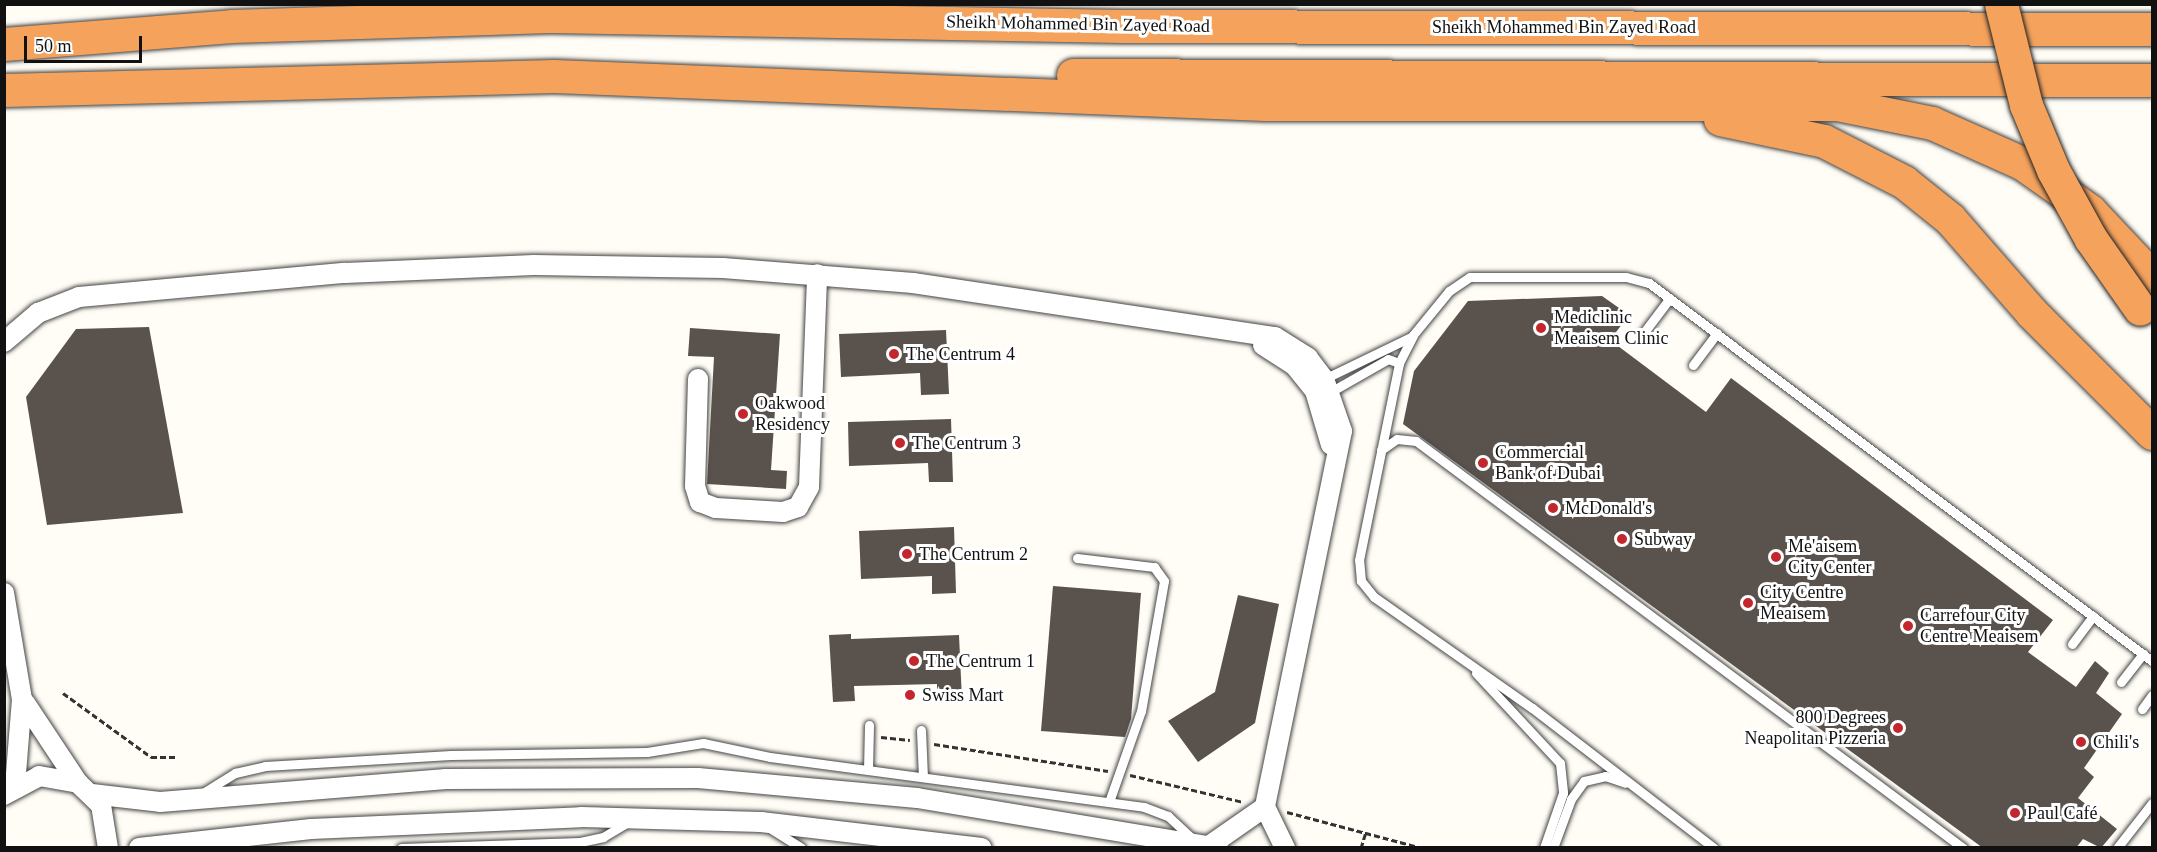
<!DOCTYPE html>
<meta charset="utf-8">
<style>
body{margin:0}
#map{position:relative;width:2157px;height:852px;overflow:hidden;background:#fffdf5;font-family:Georgia,serif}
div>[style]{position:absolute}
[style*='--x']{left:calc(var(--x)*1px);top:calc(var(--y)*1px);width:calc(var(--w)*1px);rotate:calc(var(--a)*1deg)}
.building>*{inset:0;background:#5a524d}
.path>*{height:3px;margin-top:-1.5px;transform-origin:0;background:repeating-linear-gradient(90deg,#333 0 6px,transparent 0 9px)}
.roads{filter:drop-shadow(0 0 2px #444) drop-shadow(0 0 2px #444)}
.lane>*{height:9px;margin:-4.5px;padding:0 4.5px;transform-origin:4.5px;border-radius:4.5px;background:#fff}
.street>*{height:20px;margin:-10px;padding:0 10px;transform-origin:10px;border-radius:10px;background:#fff}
.highway>*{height:33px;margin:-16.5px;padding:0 16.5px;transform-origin:16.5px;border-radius:16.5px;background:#f5a25d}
.bridges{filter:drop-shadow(0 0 2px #222) drop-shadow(0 0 2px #222)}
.highway-bridge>*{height:33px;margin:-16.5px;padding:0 16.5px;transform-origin:16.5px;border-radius:16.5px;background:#f5a25d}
.dots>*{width:16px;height:16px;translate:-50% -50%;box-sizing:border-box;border:3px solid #fff;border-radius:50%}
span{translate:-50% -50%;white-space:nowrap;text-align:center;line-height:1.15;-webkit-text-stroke:6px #fff;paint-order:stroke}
.street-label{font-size:18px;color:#111}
.poi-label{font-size:18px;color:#111}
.left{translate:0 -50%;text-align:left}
.right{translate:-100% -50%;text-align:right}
.frame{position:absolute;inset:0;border:6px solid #111;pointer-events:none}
.scale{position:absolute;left:24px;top:36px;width:118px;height:27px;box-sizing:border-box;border:3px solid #111;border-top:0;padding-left:8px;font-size:18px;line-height:21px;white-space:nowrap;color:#111;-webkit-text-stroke:4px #fff;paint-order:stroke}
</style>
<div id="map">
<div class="building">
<i style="clip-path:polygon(1602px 296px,1629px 315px,1610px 340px,1706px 412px,1731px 378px,2053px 620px,2028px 652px,2076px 687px,2095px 661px,2109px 673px,2096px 693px,2122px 714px,2084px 768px,2094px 777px,2078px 798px,2117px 829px,2101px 848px,2083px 839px,2076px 848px,1983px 848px,1403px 424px,1414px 371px,1468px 301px)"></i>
<i style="clip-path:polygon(149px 327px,183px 513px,47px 525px,26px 397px,76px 329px)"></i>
<i style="clip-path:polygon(690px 328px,780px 334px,771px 470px,787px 471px,786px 489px,707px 484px,714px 357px,688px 356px)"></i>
<i style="clip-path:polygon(946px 330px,949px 394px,921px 395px,920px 373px,841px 377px,839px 334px)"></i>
<i style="clip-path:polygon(951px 419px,953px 482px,929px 482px,928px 463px,849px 466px,848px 422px)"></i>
<i style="clip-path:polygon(954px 527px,956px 593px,932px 594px,932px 576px,861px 579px,859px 531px)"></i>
<i style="clip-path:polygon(1053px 586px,1141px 593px,1131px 719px,1125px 737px,1041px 731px)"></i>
<i style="clip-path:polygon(1238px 595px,1279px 604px,1255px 723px,1198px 762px,1168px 721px,1215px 692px)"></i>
<i style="clip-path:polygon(851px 634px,851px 639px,959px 635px,962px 700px,937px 700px,937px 684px,854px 686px,855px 701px,833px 702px,829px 635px)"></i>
</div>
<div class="path">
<i style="--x:63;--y:693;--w:109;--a:36"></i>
<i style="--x:151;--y:757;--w:25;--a:0"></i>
<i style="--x:881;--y:737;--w:29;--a:6"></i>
<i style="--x:934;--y:744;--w:176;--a:8.8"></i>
<i style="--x:1130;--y:775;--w:116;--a:13.4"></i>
<i style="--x:1287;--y:812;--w:140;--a:14.9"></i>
<i style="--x:1361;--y:848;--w:17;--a:-73"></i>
</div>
<div class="roads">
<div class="lane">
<i style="--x:1645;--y:331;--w:41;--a:-52.9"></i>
<i style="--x:1693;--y:365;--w:40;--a:-53"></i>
<i style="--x:1324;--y:379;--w:97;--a:-25.8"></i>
<i style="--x:1332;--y:391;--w:64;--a:-29.7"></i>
<i style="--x:1388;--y:359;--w:12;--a:20"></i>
<i style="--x:1381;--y:450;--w:19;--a:-35"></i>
<i style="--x:1397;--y:439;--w:19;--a:6"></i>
<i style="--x:1416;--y:441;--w:682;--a:36.65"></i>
<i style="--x:1077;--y:558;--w:78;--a:6.7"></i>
<i style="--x:1154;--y:567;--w:17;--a:54"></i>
<i style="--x:1164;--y:581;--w:132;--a:100"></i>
<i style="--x:1141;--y:711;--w:96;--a:109.4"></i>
<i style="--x:2072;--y:644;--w:35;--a:-53"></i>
<i style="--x:1476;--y:673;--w:123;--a:47"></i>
<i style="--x:1560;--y:763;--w:30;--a:84"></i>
<i style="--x:1563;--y:793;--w:58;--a:109.1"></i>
<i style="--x:2121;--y:682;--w:36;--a:-52"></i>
<i style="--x:2142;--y:709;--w:17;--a:-54"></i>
<i style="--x:921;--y:730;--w:47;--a:87.6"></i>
<i style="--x:868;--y:770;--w:45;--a:-88.7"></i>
<i style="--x:198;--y:796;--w:44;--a:-31.9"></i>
<i style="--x:235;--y:773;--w:31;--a:-13"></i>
<i style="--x:265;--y:766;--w:186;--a:-3.4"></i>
<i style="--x:451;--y:755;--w:196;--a:-0.9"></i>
<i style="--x:647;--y:752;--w:57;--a:-9.1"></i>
<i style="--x:703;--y:743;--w:68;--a:11.8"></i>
<i style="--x:770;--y:757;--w:377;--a:7.6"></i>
<i style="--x:1144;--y:807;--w:26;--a:21"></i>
<i style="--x:1168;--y:816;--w:35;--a:43"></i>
<i style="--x:768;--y:827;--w:39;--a:32"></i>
<i style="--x:401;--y:848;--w:179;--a:-1.9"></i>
<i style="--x:580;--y:842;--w:24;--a:-12"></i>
<i style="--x:603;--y:837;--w:31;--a:-31"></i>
<i style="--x:1553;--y:848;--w:52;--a:-69.8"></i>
<i style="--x:1571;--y:799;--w:22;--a:-54"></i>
<i style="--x:1584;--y:781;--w:22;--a:-13"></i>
<i style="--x:1605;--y:776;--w:21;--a:19"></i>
<i style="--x:1714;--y:848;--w:230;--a:-142.4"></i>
<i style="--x:1532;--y:708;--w:193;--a:-144.9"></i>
<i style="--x:1374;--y:597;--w:21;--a:-129"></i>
<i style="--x:1361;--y:581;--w:21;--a:-95"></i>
<i style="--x:1359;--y:560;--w:201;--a:-78.5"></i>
<i style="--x:1399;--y:363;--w:31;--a:-63"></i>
<i style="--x:1413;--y:335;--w:57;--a:-50.7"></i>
<i style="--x:1449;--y:291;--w:25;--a:-34"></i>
<i style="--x:1470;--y:277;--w:156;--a:0"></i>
<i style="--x:1626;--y:277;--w:24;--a:15"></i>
<i style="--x:1649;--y:283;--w:629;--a:36.92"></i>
<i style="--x:2117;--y:848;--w:57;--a:-52.1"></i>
</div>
<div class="street">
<i style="--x:4;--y:342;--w:45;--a:-40.5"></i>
<i style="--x:38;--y:313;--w:44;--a:-21.3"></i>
<i style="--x:79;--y:297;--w:267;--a:-5.2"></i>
<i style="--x:345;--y:273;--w:189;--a:-2.4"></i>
<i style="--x:534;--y:265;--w:189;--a:0.9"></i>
<i style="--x:723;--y:268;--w:191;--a:4.5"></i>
<i style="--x:913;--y:283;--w:366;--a:8.5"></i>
<i style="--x:1275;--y:337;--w:39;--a:32"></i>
<i style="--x:1308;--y:358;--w:26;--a:53"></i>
<i style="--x:1324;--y:379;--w:55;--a:70.9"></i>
<i style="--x:1342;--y:431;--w:384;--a:101.6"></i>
<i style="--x:1265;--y:807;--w:46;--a:64"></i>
<i style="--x:1263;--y:345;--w:38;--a:33"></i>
<i style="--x:1295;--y:366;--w:32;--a:51"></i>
<i style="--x:1315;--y:391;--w:56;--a:73.5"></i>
<i style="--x:698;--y:379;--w:107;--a:91.6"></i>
<i style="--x:695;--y:486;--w:17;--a:73"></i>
<i style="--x:700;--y:502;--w:17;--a:21"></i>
<i style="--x:716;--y:508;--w:67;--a:3.4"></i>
<i style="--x:783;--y:512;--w:16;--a:-18"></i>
<i style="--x:798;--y:507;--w:23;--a:-61"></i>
<i style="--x:809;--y:487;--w:213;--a:-87.8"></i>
<i style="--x:4;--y:593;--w:108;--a:80.4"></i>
<i style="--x:22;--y:699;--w:87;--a:94.6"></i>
<i style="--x:25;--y:703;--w:96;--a:56.5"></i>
<i style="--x:92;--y:794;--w:68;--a:6.7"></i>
<i style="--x:160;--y:802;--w:287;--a:-4.6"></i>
<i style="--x:446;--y:779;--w:252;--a:-0.2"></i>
<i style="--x:698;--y:778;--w:220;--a:5.2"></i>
<i style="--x:917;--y:798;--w:305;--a:9.4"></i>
<i style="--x:4;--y:795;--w:40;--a:-28"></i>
<i style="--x:39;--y:776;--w:40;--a:10"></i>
<i style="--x:78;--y:783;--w:32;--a:44"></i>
<i style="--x:101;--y:805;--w:44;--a:80.8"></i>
<i style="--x:1209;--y:846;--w:68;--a:-34.9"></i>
<i style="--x:139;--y:848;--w:173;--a:-6.3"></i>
<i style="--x:311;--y:829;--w:270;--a:-2.5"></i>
<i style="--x:581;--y:817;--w:180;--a:1.6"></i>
<i style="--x:761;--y:822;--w:222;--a:6.7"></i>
</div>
<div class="highway">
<i style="--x:4;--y:44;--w:228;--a:-4.5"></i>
<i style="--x:231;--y:26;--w:319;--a:-1.8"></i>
<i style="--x:550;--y:16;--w:573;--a:1"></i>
<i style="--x:1123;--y:26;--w:1029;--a:0.17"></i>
<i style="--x:1073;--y:75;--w:1079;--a:0.27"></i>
<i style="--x:4;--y:90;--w:550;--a:-1.46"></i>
<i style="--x:554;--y:76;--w:712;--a:2.26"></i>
<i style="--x:1265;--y:104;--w:572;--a:0"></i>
<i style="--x:1837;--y:104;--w:97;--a:11.3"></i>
<i style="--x:1932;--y:123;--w:98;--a:24"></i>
<i style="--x:2022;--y:163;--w:83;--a:35.2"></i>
<i style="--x:2090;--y:211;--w:91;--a:46.8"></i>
<i style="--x:1720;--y:119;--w:106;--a:11.9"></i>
<i style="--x:1824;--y:141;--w:90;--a:27.1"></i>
<i style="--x:1904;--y:182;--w:59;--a:38.8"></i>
<i style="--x:1950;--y:219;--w:123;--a:48.9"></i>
<i style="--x:2031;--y:312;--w:171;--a:45"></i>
</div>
</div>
<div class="bridges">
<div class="highway-bridge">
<i style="--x:2001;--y:4;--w:104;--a:76.1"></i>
<i style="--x:2026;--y:105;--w:70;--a:67.4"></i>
<i style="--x:2053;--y:170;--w:79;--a:61.2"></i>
<i style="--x:2091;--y:239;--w:85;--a:55"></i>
</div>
</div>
<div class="dots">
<i style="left:1541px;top:328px;background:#c4262e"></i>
<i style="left:894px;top:354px;background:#c4262e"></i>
<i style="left:743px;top:414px;background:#c4262e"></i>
<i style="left:900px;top:443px;background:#c4262e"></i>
<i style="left:1483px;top:463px;background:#c4262e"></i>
<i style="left:1553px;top:508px;background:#c4262e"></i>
<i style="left:1622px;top:539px;background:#c4262e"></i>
<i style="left:907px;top:554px;background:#c4262e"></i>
<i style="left:1776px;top:557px;background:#c4262e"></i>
<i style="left:1748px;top:603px;background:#c4262e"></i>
<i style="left:1908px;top:626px;background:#c4262e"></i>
<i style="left:914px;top:661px;background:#c4262e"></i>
<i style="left:910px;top:695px;background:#c4262e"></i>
<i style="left:1898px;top:728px;background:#c4262e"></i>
<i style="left:2081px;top:742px;background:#c4262e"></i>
<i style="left:2015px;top:813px;background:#c4262e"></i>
</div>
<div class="street-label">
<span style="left:1078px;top:24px;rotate:1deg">Sheikh Mohammed Bin Zayed Road</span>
<span style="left:1564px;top:27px">Sheikh Mohammed Bin Zayed Road</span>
</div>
<div class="poi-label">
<span class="left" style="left:1554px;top:328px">Mediclinic<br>Meaisem Clinic</span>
<span class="left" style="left:906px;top:354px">The Centrum 4</span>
<span class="left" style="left:755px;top:414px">Oakwood<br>Residency</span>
<span class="left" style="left:912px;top:443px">The Centrum 3</span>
<span class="left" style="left:1495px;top:463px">Commercial<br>Bank of Dubai</span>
<span class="left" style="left:1565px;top:508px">McDonald's</span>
<span class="left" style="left:1634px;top:539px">Subway</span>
<span class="left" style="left:1788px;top:557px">Me'aisem<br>City Center</span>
<span class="left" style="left:919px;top:554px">The Centrum 2</span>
<span class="left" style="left:1760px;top:603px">City Centre<br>Meaisem</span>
<span class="left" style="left:1920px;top:626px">Carrefour City<br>Centre Meaisem</span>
<span class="left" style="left:926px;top:661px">The Centrum 1</span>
<span class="left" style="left:922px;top:695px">Swiss Mart</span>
<span class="right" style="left:1886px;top:728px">800 Degrees<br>Neapolitan Pizzeria</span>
<span class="left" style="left:2093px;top:742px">Chili's</span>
<span class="left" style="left:2027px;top:813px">Paul Café</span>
</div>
<div class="frame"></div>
<div class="scale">50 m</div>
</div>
